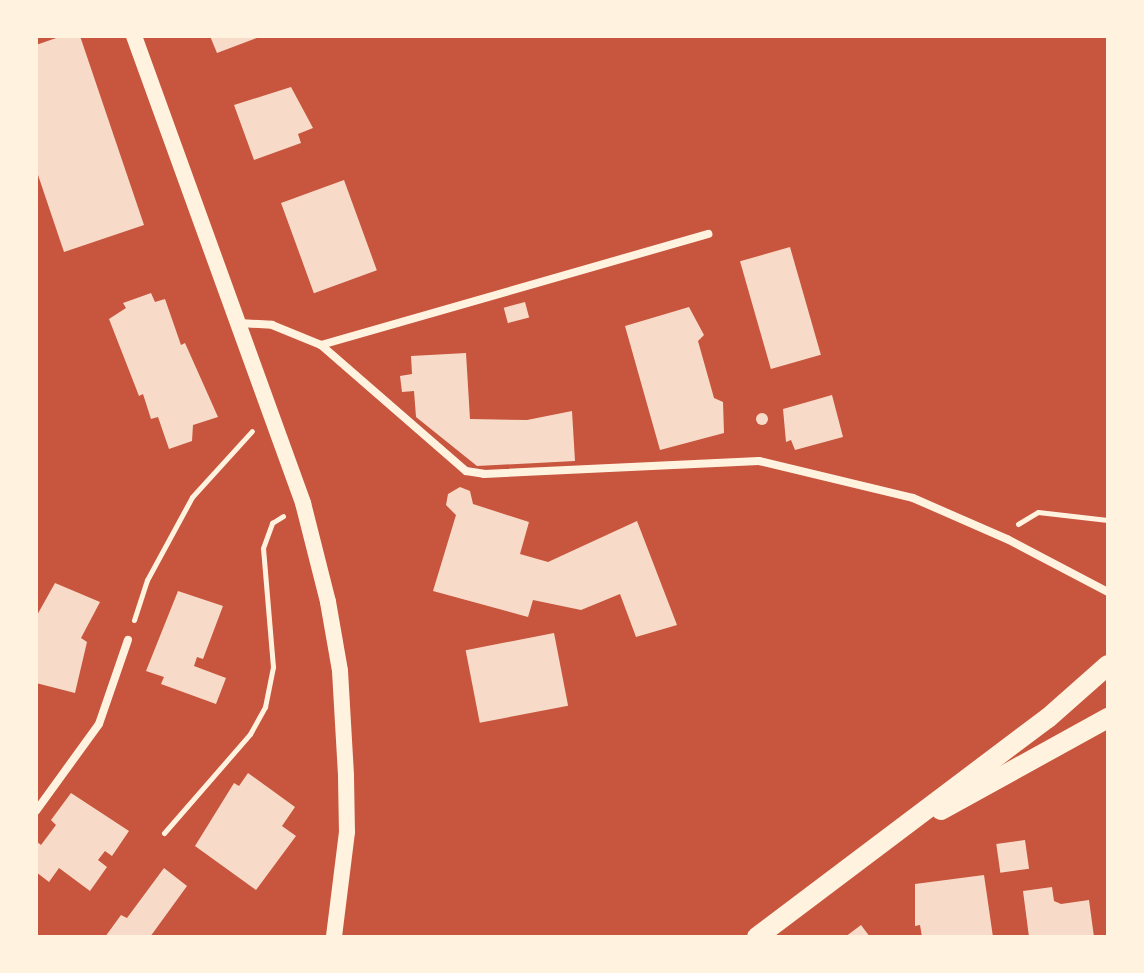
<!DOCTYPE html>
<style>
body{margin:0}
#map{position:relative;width:1144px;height:973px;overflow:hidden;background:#c8553d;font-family:"Noto Serif",serif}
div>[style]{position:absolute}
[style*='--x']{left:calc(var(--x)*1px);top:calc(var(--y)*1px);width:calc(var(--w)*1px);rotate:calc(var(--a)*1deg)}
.building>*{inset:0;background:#f7dbc8;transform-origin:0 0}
.round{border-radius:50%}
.path>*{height:5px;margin:-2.5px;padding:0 2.5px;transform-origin:2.5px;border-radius:2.5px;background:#fff3e0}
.minor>*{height:8px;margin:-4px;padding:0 4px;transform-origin:4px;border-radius:4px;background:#fff3e0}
.secondary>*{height:16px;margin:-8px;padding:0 8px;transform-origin:8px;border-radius:8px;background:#fff3e0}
.primary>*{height:20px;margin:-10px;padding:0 10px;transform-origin:10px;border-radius:10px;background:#fff3e0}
span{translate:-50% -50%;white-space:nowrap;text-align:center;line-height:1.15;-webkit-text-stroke:6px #fff3e0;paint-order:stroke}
.frame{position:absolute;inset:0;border:38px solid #fff3e0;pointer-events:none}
</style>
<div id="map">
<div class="building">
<i style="clip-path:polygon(62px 36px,80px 36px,144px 225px,64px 252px,36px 169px,36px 45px)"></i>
<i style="clip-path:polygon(210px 36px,262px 36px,217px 53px)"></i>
<i style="clip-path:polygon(291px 87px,313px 128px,298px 134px,301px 143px,254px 160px,234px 105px)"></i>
<i style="left:344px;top:180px;width:96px;height:67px;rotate:70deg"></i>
<i style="left:790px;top:247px;width:112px;height:52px;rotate:74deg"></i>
<i style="clip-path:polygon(151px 293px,155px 302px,165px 299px,181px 345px,185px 343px,218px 417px,193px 425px,192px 441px,169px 449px,158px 417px,151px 419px,143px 394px,139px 396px,109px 319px,126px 308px,123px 303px)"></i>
<i style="left:525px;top:302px;width:16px;height:22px;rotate:75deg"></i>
<i style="clip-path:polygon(689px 307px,704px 335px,698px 341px,714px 398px,723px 402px,724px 433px,660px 450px,625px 326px)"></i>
<i style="clip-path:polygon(466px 353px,470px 419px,527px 420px,572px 411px,575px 461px,477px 466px,416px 417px,414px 391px,402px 392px,400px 376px,412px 374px,411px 356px)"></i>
<i style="clip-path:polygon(832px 395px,843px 437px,795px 450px,791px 440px,786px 442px,783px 409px)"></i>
<i class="round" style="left:756px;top:413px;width:12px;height:12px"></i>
<i style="clip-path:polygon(460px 487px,470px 491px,473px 504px,529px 522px,520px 554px,548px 562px,637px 521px,677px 625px,636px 637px,620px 594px,581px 610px,533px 600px,528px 617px,433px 591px,456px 515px,446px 505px,448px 494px)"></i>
<i style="clip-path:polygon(55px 583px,100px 602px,81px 638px,87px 642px,75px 693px,36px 683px,36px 617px)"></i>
<i style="clip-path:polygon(178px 591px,223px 606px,203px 659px,197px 657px,194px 666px,226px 678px,216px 704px,161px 684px,164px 677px,146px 671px)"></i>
<i style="left:554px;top:633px;width:74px;height:90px;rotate:79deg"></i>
<i style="clip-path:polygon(248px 773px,295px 807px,282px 826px,296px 836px,256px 890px,195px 846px,234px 783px,239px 786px)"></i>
<i style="clip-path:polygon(71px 793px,129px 831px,112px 856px,105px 851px,98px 860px,107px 867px,90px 891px,59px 868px,49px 882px,36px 872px,36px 841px,41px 845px,56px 825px,51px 820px)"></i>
<i style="left:1025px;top:840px;width:29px;height:29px;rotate:82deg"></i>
<i style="clip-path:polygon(164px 868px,187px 886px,150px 937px,105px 937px,121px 915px,127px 918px)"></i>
<i style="clip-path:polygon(984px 875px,993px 937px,922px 937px,920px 925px,915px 926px,915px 884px)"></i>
<i style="clip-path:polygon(1052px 887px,1054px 901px,1061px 904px,1089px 900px,1094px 937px,1029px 937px,1023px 891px)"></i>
<i style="clip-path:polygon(861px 925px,870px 937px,845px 937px)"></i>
</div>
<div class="path">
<i style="--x:1018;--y:524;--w:23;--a:-31"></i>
<i style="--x:1038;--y:512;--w:70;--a:6.5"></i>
<i style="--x:134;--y:620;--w:42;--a:-72"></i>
<i style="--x:147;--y:580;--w:94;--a:-61.5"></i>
<i style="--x:192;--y:497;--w:89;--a:-47.7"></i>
<i style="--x:164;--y:833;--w:131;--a:-49"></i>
<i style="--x:250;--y:734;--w:31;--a:-61"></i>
<i style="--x:265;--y:707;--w:41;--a:-78.7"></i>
<i style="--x:273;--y:667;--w:119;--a:-94.8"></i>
<i style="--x:263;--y:548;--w:27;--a:-70"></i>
<i style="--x:272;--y:523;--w:13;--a:-32"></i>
</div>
<div class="minor">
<i style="--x:239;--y:323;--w:33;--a:3"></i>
<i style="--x:272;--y:325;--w:53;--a:22.2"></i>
<i style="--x:321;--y:345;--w:192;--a:41"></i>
<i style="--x:466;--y:471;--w:18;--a:9"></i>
<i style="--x:484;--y:474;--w:275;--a:-2.7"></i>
<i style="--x:759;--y:461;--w:158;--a:13.5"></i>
<i style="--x:913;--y:498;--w:103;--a:23.6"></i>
<i style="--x:1007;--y:539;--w:114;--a:27.7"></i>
<i style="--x:321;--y:345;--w:403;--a:-16"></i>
<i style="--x:36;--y:811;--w:107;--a:-54.1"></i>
<i style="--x:99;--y:724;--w:89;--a:-71"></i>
</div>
<div class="secondary">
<i style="--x:134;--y:36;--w:497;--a:70.1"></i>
<i style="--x:303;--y:503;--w:102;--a:75.8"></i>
<i style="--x:328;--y:602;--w:70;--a:80.1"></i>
<i style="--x:340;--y:671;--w:105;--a:86.7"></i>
<i style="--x:346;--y:776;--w:56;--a:89"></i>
<i style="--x:347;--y:832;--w:106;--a:97.1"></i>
</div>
<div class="primary">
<i style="--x:941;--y:810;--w:191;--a:-28.9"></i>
<i style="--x:757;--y:937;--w:364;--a:-37"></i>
<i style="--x:1048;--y:718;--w:80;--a:-41.5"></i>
</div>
<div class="frame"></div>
</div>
